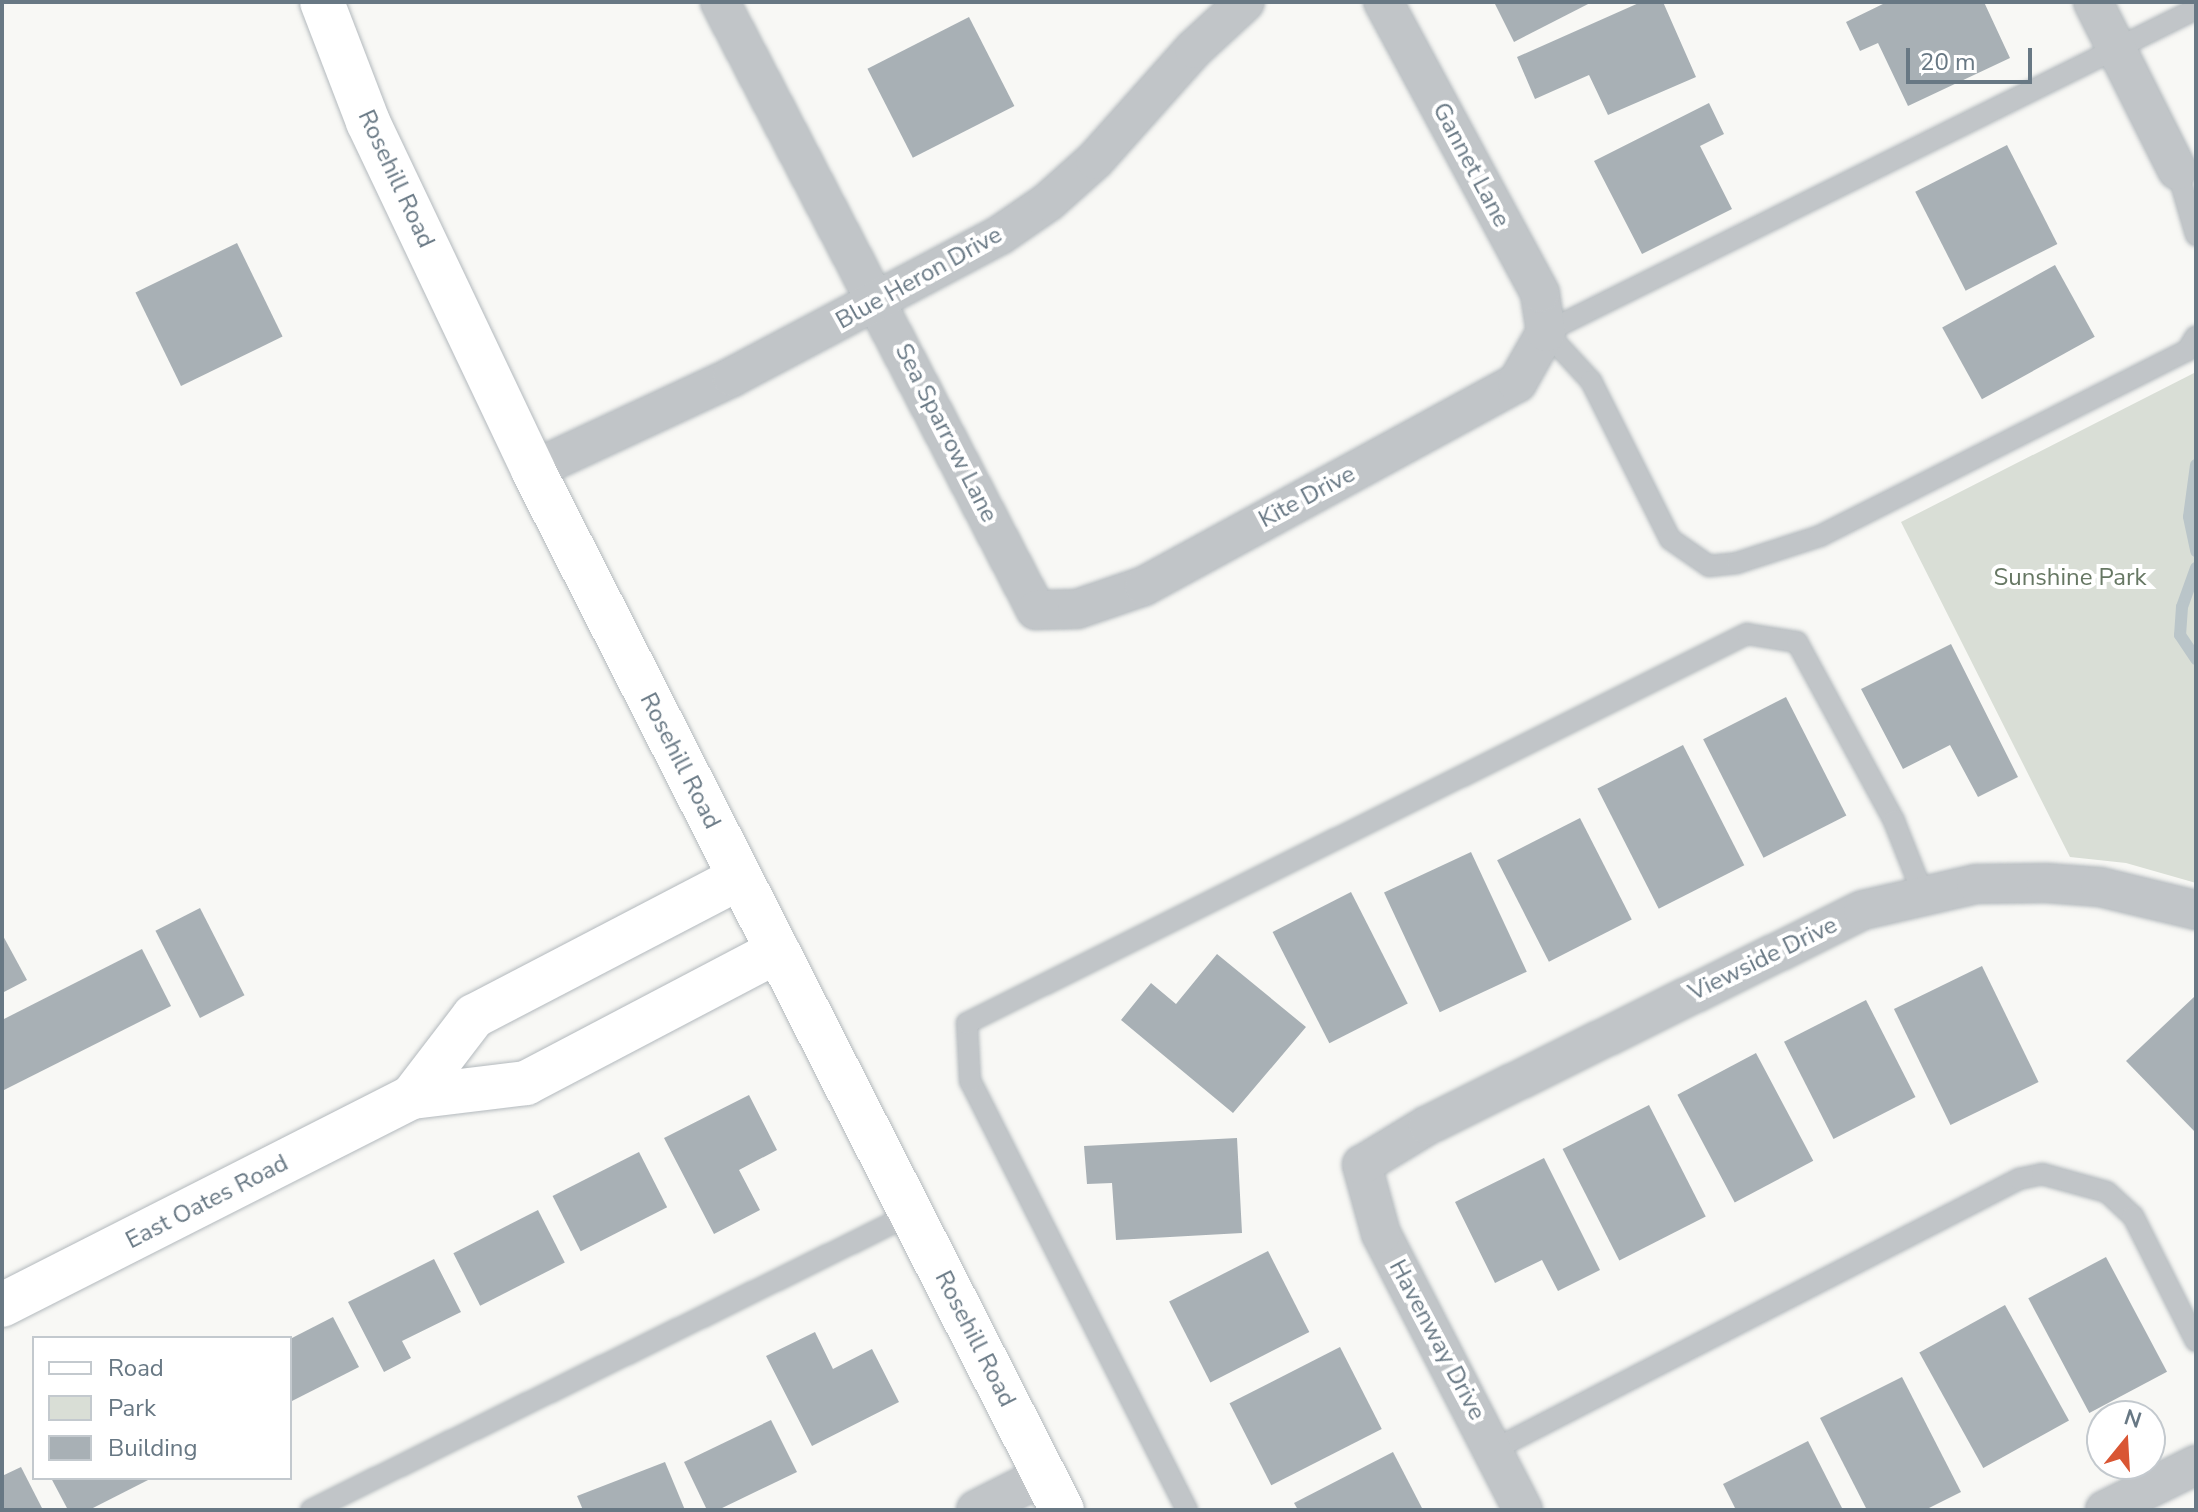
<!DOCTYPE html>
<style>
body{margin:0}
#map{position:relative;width:2198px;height:1512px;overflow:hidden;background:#f8f8f5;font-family:"Nunito Sans",sans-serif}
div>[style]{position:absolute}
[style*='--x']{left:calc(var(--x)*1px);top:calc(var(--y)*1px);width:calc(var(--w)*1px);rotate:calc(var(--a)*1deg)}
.green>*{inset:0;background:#d9ded6}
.stream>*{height:12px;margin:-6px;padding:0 6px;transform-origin:6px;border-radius:6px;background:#bac5c9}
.building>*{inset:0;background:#a8b0b5;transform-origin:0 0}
.roads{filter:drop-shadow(0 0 2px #b3b9bd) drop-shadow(0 0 2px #b3b9bd)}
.lane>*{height:20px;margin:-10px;padding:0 10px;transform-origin:10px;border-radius:10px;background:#c1c5c8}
.street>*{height:38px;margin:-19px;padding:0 19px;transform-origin:19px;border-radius:19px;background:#c1c5c8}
.secondary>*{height:44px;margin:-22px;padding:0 22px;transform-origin:22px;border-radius:22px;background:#fff}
span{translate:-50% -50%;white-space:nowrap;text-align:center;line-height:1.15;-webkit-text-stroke:8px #fff;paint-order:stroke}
.street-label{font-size:24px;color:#687884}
.park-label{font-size:24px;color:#667763}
.frame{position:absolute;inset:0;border:4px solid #687884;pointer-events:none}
.legend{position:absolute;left:32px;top:1336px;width:260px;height:144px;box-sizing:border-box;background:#fff;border:2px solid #c3c9ce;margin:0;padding:10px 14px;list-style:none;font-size:24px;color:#687884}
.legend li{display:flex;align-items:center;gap:16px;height:40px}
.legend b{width:40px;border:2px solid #c3c9ce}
.north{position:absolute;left:2086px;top:1400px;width:80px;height:80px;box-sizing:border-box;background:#fff;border:2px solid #c3c9ce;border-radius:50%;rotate:18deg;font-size:22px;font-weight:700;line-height:32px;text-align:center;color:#687884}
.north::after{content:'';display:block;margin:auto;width:28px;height:36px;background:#d95634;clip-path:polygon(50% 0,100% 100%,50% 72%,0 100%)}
.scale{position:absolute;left:1906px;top:48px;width:126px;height:36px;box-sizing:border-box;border:4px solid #687884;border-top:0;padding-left:10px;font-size:24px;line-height:28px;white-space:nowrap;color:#687884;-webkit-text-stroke:6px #fff;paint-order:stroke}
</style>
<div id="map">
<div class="green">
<i style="clip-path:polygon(2196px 372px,2196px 883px,2126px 863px,2070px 857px,1901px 522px)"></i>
</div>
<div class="stream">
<i style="--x:2196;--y:465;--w:52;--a:97.7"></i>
<i style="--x:2189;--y:517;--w:35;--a:78"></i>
<i style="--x:2196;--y:568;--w:41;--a:109.7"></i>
<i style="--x:2182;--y:607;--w:28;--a:94"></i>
<i style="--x:2180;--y:635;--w:29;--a:56"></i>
</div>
<div class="building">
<i style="clip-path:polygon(1494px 2px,1592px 2px,1514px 42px)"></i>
<i style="clip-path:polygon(1641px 2px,1663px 2px,1696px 77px,1608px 115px,1589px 75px,1535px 99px,1517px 57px)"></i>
<i style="clip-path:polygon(1887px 2px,1984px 2px,2010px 58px,1908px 106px,1878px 43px,1860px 51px,1846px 22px)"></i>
<i style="left:969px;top:17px;width:100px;height:114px;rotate:63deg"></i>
<i style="clip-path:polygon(1709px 103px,1724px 134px,1700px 146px,1732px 209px,1642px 254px,1594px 161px)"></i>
<i style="left:2007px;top:145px;width:111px;height:103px;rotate:63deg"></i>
<i style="left:237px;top:243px;width:104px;height:113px;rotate:64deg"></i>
<i style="left:2055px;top:265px;width:82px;height:129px;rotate:61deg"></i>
<i style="clip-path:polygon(1951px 644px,2018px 777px,1978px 797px,1950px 745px,1903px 769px,1861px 689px)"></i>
<i style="left:1786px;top:697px;width:133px;height:93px;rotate:63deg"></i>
<i style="left:1683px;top:745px;width:135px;height:96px;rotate:63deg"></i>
<i style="left:1580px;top:818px;width:114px;height:93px;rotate:63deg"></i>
<i style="left:1471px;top:852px;width:132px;height:96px;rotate:65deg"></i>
<i style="left:1351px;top:892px;width:125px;height:88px;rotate:63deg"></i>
<i style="left:200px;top:908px;width:98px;height:50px;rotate:63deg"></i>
<i style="clip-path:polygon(2px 934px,27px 980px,2px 993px)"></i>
<i style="clip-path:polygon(142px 949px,171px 1006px,2px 1091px,2px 1020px)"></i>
<i style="clip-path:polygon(1217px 954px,1306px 1027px,1233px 1113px,1121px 1020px,1151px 983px,1176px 1004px)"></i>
<i style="left:1982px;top:966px;width:129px;height:98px;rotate:64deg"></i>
<i style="clip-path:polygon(2194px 997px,2196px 999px,2196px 1133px,2126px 1061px)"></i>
<i style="left:1866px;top:1000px;width:109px;height:92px;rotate:63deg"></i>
<i style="left:1756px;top:1053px;width:122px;height:89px;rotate:62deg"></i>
<i style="clip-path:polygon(749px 1095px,777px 1150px,739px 1170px,760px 1210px,714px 1234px,664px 1138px)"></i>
<i style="left:1649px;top:1105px;width:125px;height:97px;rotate:63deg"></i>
<i style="clip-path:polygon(1237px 1138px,1242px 1233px,1116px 1240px,1112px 1183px,1087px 1184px,1084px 1146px)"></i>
<i style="left:639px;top:1152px;width:62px;height:97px;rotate:63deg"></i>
<i style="clip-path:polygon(1544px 1158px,1600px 1270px,1558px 1291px,1542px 1260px,1495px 1283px,1455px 1202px)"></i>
<i style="left:538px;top:1210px;width:59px;height:95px;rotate:63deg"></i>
<i style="left:1268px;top:1251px;width:91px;height:111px;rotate:63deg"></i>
<i style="left:2106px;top:1257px;width:130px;height:88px;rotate:62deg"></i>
<i style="clip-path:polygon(434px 1259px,461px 1312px,402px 1341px,411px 1358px,384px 1372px,348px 1302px)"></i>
<i style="left:2005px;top:1305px;width:132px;height:98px;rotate:61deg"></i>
<i style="clip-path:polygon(333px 1317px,359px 1367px,290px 1402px,290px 1339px)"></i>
<i style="clip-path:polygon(815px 1332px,833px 1369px,872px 1349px,899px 1402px,812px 1446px,766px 1356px)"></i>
<i style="left:1340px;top:1347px;width:92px;height:124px;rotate:63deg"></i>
<i style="clip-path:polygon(1902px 1377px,1961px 1492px,1925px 1510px,1867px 1510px,1820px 1418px)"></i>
<i style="clip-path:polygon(771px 1420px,797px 1472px,718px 1510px,707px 1510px,684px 1462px)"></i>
<i style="clip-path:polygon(1808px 1441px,1843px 1510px,1736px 1510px,1723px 1484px)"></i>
<i style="clip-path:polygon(1393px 1452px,1423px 1510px,1298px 1510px,1294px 1503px)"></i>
<i style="clip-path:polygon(665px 1462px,685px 1510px,583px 1510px,577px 1496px)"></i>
<i style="clip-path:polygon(21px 1467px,43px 1510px,2px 1510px,2px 1476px)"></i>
<i style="clip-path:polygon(51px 1478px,152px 1478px,89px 1510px,68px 1510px)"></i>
</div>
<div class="roads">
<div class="lane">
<i style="--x:2196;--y:9;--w:726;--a:153.58"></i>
<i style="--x:1546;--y:332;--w:67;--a:47.4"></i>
<i style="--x:1591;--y:381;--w:177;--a:63.4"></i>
<i style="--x:1670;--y:539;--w:47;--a:34.7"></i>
<i style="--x:1709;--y:566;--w:28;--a:-6"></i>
<i style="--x:1737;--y:563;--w:87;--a:-18"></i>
<i style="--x:1820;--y:536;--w:411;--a:-26.8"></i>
<i style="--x:2187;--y:351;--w:17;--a:-59"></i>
<i style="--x:2177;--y:170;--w:68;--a:73.7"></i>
<i style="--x:1493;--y:1450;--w:592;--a:-27.26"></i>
<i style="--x:2019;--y:1179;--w:24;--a:-12"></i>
<i style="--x:2042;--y:1174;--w:67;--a:15.5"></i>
<i style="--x:2107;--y:1192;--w:35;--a:43"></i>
<i style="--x:2133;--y:1216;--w:140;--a:63.3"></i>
<i style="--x:311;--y:1510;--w:669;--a:-26.26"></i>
<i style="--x:1187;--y:1510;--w:481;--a:-116.8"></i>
<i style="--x:970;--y:1081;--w:58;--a:-93"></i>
<i style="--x:967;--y:1023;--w:872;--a:-26.51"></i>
<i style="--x:1747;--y:634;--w:51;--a:9.1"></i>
<i style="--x:1797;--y:642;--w:204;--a:61.5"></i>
<i style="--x:1894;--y:821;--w:79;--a:68.3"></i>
</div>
<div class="street">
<i style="--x:720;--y:2;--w:685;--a:62.54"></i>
<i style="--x:1036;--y:610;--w:41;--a:-1.4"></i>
<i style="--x:1077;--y:609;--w:71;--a:-18.9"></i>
<i style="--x:1144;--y:586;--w:425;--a:-28.6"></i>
<i style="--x:1517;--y:383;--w:59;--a:-60.4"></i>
<i style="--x:1546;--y:332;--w:39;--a:-99"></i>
<i style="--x:1540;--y:293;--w:331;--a:-118.3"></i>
<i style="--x:2093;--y:2;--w:188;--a:63.4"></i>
<i style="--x:533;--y:470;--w:220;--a:-25"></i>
<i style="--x:732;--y:377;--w:303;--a:-27.9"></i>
<i style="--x:1000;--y:235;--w:58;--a:-34.5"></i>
<i style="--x:1048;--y:202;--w:63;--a:-41.8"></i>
<i style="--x:1095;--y:160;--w:149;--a:-48.3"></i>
<i style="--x:1194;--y:49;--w:69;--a:-42.7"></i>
<i style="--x:976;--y:1510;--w:77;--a:-26.9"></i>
<i style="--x:1523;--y:1510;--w:310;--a:-117.2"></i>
<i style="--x:1381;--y:1234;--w:72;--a:-105.4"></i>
<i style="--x:1362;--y:1165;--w:77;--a:-31.2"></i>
<i style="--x:1428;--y:1125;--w:485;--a:-26.3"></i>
<i style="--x:1863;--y:910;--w:116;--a:-13"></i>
<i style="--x:1976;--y:884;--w:70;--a:-0.8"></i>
<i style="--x:2046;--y:883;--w:54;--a:4.2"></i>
<i style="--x:2100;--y:887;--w:99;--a:13.5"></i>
<i style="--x:2105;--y:1510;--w:102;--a:-26.3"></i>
</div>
<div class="secondary">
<i style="--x:322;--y:2;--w:129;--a:69"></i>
<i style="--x:368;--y:122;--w:385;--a:64.6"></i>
<i style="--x:533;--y:470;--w:1167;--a:63.04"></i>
<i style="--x:412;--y:1097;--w:102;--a:-52.6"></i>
<i style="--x:474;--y:1016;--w:299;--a:-27.5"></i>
<i style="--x:2;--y:1305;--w:460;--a:-26.9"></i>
<i style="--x:412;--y:1097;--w:115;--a:-7"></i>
<i style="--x:526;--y:1083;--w:284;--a:-27.7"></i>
</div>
</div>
<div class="street-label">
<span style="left:1471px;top:165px;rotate:62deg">Gannet Lane</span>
<span style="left:396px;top:179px;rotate:65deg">Rosehill Road</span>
<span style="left:919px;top:278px;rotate:-29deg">Blue Heron Drive</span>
<span style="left:946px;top:433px;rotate:63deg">Sea Sparrow Lane</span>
<span style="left:1307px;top:497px;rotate:-28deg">Kite Drive</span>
<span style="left:680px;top:761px;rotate:63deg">Rosehill Road</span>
<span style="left:1763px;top:959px;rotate:-26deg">Viewside Drive</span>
<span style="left:207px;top:1202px;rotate:-27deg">East Oates Road</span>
<span style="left:975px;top:1339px;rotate:63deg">Rosehill Road</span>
<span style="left:1437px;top:1340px;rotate:62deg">Havenway Drive</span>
</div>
<div class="park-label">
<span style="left:2070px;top:578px">Sunshine Park</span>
</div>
<div class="frame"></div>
<ul class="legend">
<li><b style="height:10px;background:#fff"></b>Road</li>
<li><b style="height:22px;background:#d9ded6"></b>Park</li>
<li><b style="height:22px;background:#a8b0b5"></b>Building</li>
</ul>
<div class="north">N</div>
<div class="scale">20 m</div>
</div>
